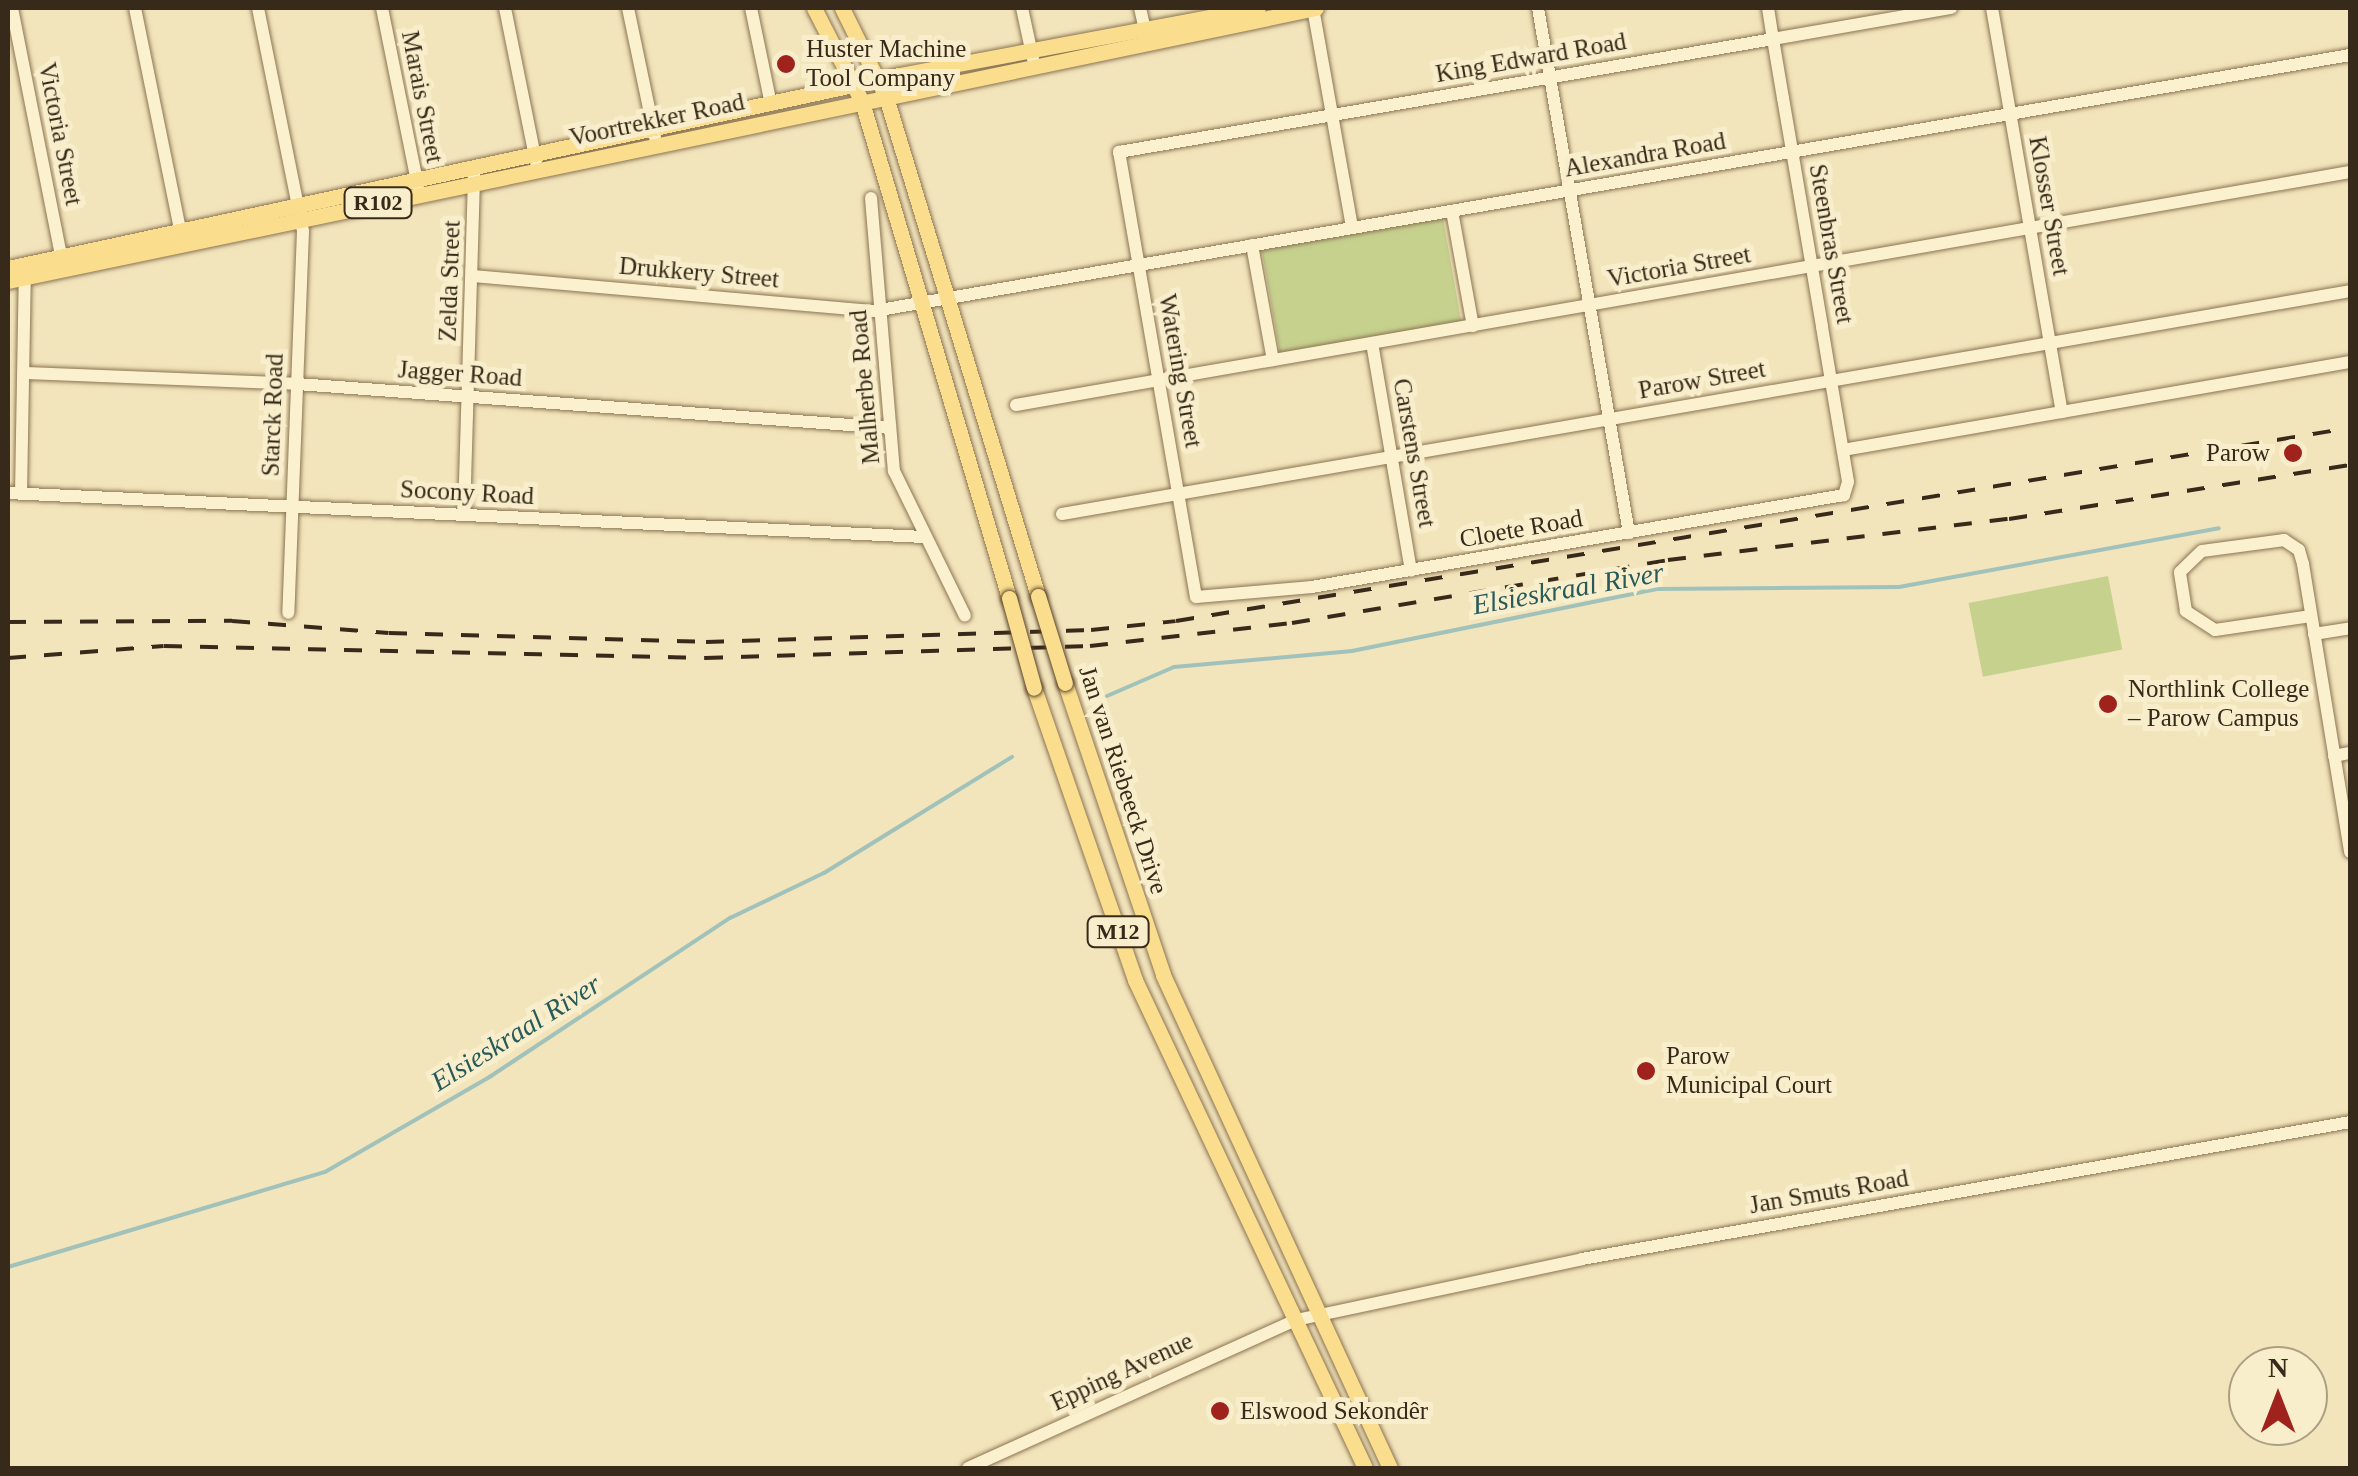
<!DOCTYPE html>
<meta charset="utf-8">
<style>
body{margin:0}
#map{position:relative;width:2358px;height:1476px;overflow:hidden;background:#f2e4bb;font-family:Georgia,serif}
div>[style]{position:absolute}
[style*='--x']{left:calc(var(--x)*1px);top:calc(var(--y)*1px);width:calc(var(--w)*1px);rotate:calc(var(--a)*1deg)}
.green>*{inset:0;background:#c6d18e;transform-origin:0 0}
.stream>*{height:4px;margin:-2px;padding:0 2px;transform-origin:2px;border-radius:2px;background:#a0c2ba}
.roads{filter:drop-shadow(0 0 2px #8b7453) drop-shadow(0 0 2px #8b7453)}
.minor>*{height:12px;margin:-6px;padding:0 6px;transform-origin:6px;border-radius:6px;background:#fcf1cf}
.major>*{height:15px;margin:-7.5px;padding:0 7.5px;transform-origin:7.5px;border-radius:7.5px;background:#fbde8d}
.rail>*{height:4px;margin-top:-2px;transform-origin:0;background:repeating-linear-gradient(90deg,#382a1a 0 18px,transparent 0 36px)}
.bridges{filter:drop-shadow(0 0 2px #584128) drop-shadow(0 0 2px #584128)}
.major-bridge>*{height:15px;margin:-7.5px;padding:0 7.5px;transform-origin:7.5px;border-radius:7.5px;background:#fbde8d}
.dots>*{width:28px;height:28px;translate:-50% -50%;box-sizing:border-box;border:5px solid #f9eecb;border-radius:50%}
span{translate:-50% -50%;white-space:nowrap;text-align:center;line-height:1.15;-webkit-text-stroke:10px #f9eecb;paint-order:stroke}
.shield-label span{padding:2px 8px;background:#f9eecb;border:2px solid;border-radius:8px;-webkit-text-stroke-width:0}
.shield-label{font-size:22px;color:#382a1a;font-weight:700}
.poi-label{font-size:25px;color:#382a1a}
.left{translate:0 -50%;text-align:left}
.right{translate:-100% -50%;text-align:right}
.street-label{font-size:25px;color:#382a1a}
.water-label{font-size:28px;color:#275a59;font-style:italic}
.frame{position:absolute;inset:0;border:10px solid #382a1a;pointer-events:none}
.north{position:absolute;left:2228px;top:1346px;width:100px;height:100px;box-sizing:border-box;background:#f9eecb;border:2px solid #aca084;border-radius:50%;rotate:0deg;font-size:28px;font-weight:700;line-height:40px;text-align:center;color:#382a1a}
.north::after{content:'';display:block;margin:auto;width:35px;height:45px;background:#a0221d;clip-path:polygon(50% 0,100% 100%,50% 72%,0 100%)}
</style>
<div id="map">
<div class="green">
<i style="left:1443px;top:218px;width:105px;height:184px;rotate:80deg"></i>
<i style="left:2108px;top:576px;width:75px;height:142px;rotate:79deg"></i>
</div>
<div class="stream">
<i style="--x:1107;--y:696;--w:73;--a:-23.4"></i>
<i style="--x:1174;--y:667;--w:179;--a:-5.1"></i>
<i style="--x:1352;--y:651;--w:311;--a:-11.5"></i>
<i style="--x:1657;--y:589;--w:242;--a:-0.5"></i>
<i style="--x:1899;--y:587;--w:325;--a:-10.4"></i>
<i style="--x:8;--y:1267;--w:331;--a:-16.7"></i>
<i style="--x:325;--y:1172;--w:192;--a:-30"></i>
<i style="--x:491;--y:1076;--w:287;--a:-33.5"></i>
<i style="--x:730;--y:918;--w:104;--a:-25.6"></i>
<i style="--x:824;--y:873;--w:221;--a:-31.7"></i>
</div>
<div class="roads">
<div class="minor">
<i style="--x:12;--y:8;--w:262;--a:78.8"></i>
<i style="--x:135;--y:8;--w:235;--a:78.5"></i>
<i style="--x:258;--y:8;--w:227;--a:78.6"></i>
<i style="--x:303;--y:231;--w:382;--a:92.2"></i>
<i style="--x:382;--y:8;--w:182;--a:78.6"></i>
<i style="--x:505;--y:8;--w:157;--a:78.6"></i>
<i style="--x:628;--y:8;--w:132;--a:78.2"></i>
<i style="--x:751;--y:8;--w:99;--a:78.3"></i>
<i style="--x:1022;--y:8;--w:52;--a:77.8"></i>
<i style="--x:1140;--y:8;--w:27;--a:77"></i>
<i style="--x:1313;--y:8;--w:223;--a:79.9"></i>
<i style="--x:1538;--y:8;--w:533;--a:80.17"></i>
<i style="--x:1768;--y:8;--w:31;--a:81"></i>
<i style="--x:1773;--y:39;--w:60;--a:80.4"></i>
<i style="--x:1783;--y:98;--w:232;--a:80.3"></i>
<i style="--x:1822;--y:327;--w:55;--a:80.5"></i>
<i style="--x:1831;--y:381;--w:102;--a:80.4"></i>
<i style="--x:1848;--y:482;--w:14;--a:107"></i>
<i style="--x:1844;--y:495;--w:540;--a:170.19"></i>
<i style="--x:1312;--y:587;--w:116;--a:175.1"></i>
<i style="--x:1196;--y:597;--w:452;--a:-99.8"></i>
<i style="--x:1119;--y:152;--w:664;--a:-9.8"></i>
<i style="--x:1773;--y:39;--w:181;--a:-9.9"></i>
<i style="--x:1992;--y:8;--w:410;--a:80.2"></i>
<i style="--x:871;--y:198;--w:274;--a:85.2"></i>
<i style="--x:894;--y:471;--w:161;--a:63.9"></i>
<i style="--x:1452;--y:211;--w:117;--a:79.7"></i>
<i style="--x:1252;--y:245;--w:117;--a:79.7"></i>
<i style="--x:473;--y:276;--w:403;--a:5"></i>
<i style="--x:874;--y:311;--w:1498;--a:-9.84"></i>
<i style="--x:1372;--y:343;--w:231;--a:80.3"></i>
<i style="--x:26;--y:373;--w:271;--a:2.3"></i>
<i style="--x:297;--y:384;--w:595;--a:4.24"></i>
<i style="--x:1016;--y:405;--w:1354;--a:-9.91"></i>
<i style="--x:1843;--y:450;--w:515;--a:-9.85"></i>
<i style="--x:8;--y:493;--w:917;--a:2.75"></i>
<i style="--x:21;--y:494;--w:222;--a:-89"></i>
<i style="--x:1062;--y:514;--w:1307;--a:-9.82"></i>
<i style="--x:464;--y:515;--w:345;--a:-88.3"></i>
<i style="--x:2311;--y:616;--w:97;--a:171.7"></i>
<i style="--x:2215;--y:630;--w:35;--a:-147"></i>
<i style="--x:2186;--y:611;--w:39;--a:-99"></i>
<i style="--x:2180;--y:572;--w:30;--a:-44"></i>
<i style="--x:2202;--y:551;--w:83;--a:-7.6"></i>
<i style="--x:2284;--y:540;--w:18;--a:34"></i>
<i style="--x:2299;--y:550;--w:15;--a:74"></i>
<i style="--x:2303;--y:564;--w:292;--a:80.7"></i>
<i style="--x:2314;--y:634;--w:36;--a:-9"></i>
<i style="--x:2334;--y:756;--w:16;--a:-11"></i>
<i style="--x:968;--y:1468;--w:360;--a:-24.3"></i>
<i style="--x:1296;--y:1320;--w:292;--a:-12"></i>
<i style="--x:1582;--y:1259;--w:780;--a:-10.11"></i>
</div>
<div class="major">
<i style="--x:814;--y:8;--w:106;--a:62.9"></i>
<i style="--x:862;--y:102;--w:517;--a:73.49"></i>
<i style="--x:842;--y:8;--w:99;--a:63.7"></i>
<i style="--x:886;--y:97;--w:522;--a:73.06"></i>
<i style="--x:8;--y:268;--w:912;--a:-12.22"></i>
<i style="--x:899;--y:75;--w:365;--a:-10.6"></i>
<i style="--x:8;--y:281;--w:1336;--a:-11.79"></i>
<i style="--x:1065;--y:683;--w:308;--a:71.4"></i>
<i style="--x:1163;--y:975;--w:543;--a:65.28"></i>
<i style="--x:1034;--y:688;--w:309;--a:70.9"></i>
<i style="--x:1135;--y:980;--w:539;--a:64.76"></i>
</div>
</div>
<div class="rail">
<i style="--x:8;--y:622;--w:224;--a:-0.3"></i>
<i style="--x:232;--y:621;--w:157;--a:4.4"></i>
<i style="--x:389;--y:633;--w:317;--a:1.6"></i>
<i style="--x:706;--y:642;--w:385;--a:-1.8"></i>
<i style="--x:1091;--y:630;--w:85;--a:-6"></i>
<i style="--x:1176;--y:621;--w:1190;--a:-9.34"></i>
<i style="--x:8;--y:658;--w:156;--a:-4.4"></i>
<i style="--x:164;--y:646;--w:541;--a:1.27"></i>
<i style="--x:705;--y:658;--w:385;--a:-1.8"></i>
<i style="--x:1090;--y:646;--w:203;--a:-6.5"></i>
<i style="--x:1292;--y:623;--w:381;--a:-9.5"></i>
<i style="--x:1668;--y:560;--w:343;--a:-6.9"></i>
<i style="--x:2009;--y:519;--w:345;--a:-9"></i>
</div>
<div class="bridges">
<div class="major-bridge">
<i style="--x:1038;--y:596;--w:91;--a:72.8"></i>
<i style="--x:1009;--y:598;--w:93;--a:74.5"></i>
</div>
</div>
<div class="dots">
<i style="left:786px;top:64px;background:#a0221d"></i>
<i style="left:2293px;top:453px;background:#a0221d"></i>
<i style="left:2108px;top:704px;background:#a0221d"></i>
<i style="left:1646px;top:1071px;background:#a0221d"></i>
<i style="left:1220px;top:1411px;background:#a0221d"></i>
</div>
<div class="shield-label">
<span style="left:378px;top:203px">R102</span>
<span style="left:1118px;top:932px">M12</span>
</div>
<div class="poi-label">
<span class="left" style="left:806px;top:64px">Huster Machine<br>Tool Company</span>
<span class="right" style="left:2270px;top:453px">Parow</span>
<span class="left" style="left:2128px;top:704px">Northlink College<br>– Parow Campus</span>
<span class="left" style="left:1666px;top:1071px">Parow<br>Municipal Court</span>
<span class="left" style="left:1240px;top:1411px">Elswood Sekondêr</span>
</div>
<div class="street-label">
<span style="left:1531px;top:58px;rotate:-10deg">King Edward Road</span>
<span style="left:422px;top:97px;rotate:79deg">Marais Street</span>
<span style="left:657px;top:120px;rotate:-12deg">Voortrekker Road</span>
<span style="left:60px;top:134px;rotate:79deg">Victoria Street</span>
<span style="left:1645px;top:155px;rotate:-10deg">Alexandra Road</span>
<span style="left:2049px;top:206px;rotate:80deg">Klosser Street</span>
<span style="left:1831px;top:244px;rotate:80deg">Steenbras Street</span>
<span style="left:1679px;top:267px;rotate:-10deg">Victoria Street</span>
<span style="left:699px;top:273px;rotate:5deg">Drukkery Street</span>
<span style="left:450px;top:281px;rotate:-88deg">Zelda Street</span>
<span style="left:1180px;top:371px;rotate:80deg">Watering Street</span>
<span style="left:460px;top:374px;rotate:4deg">Jagger Road</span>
<span style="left:1702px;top:380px;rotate:-10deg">Parow Street</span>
<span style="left:865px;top:387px;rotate:-95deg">Malherbe Road</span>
<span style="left:273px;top:415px;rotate:-88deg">Starck Road</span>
<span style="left:1414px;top:453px;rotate:80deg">Carstens Street</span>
<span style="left:467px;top:493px;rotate:3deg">Socony Road</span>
<span style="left:1521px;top:529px;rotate:-10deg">Cloete Road</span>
<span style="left:1123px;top:780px;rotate:72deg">Jan van Riebeeck Drive</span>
<span style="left:1829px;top:1192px;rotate:-10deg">Jan Smuts Road</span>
<span style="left:1122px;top:1372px;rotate:-25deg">Epping Avenue</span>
</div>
<div class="water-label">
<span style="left:1568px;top:589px;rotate:-10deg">Elsieskraal River</span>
<span style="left:516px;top:1033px;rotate:-32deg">Elsieskraal River</span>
</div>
<div class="frame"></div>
<div class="north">N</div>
</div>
